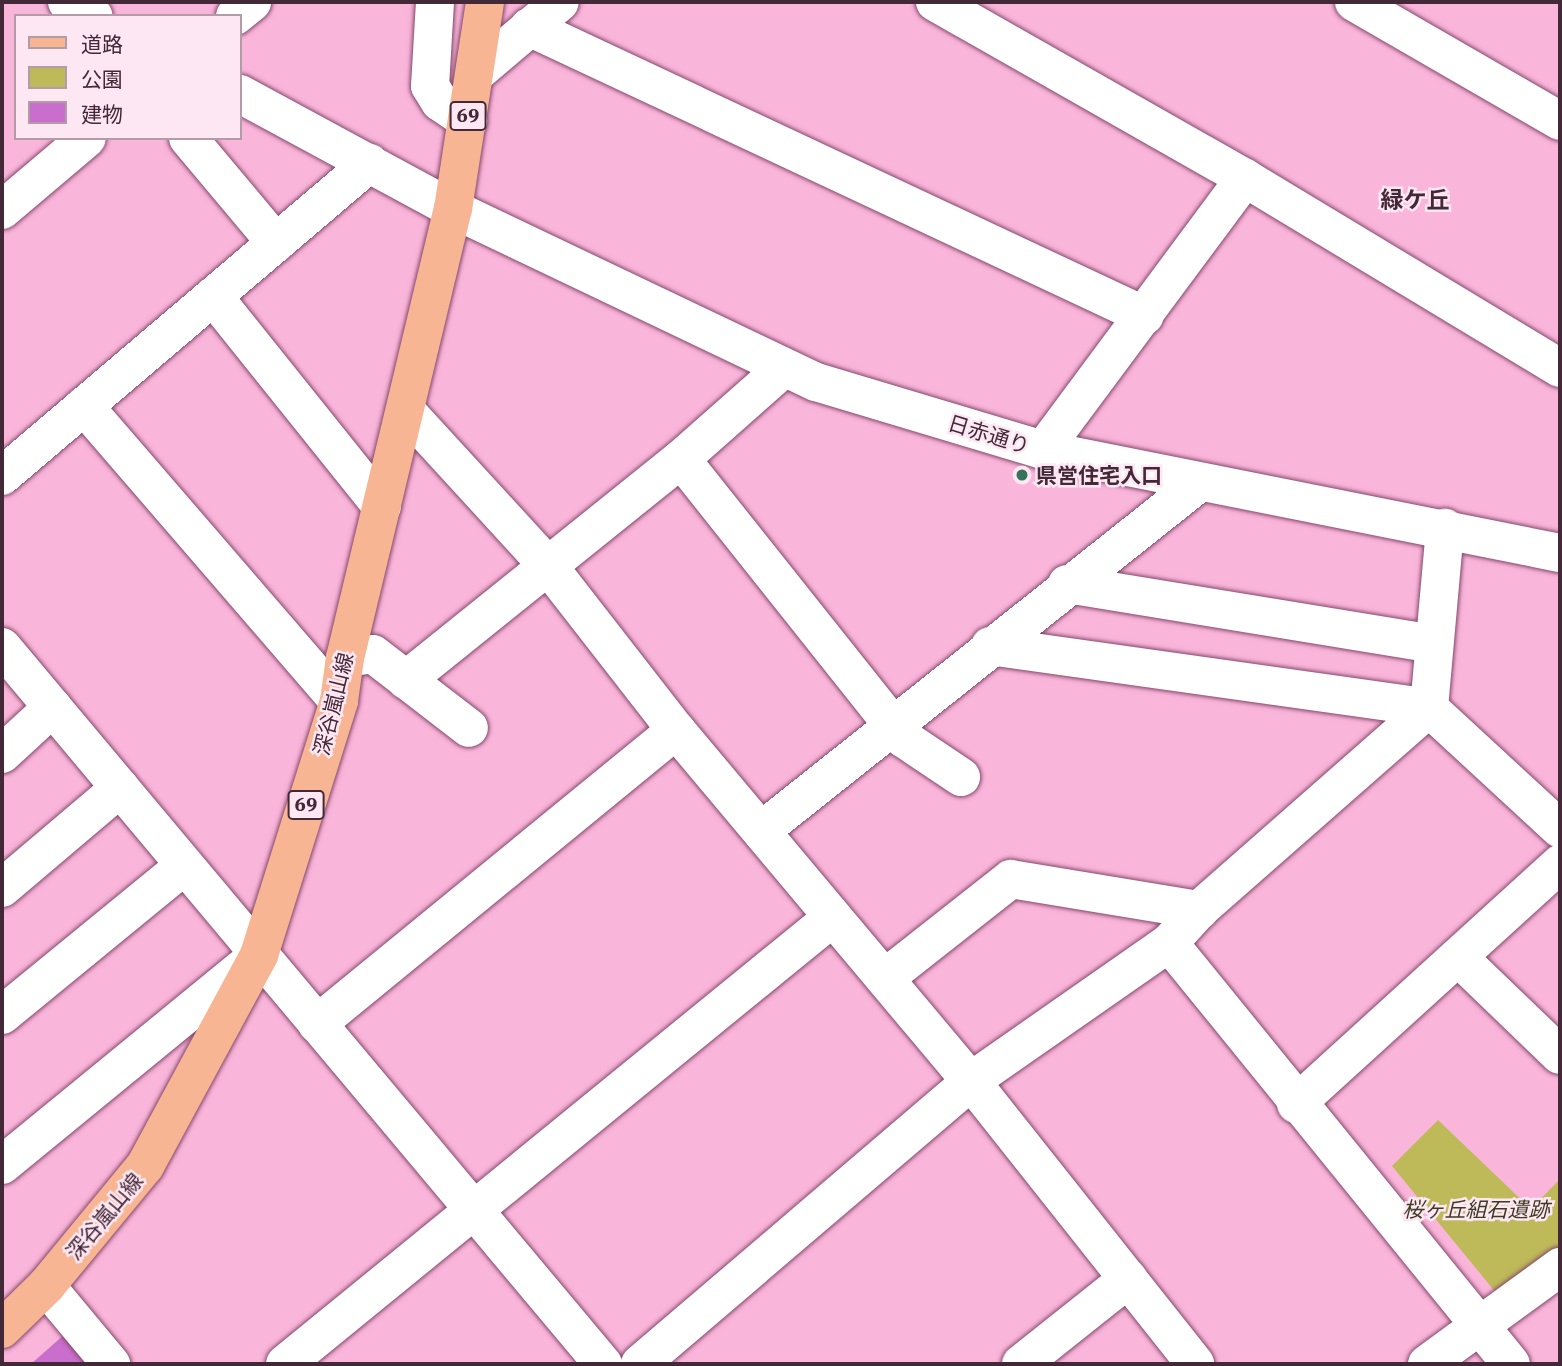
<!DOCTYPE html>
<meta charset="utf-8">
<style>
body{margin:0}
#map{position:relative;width:1562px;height:1366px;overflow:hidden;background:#fab5da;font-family:"IBM Plex Serif","Noto Sans JP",serif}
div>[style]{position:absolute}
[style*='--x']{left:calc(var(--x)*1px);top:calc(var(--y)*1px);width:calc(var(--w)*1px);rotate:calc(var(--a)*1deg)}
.green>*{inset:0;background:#beb959}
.building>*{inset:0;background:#ca6ecd}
.roads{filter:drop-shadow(0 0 2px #85486b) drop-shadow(0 0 2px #85486b)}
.minor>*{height:38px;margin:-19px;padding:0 19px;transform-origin:19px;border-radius:19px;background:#fff}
.major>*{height:38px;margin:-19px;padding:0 19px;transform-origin:19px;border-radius:19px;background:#f7b593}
.dots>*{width:19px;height:19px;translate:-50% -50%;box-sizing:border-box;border:4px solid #fde7f2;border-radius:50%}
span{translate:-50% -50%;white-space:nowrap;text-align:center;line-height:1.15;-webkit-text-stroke:5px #fde7f2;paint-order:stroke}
.shield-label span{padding:2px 5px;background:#fde7f2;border:2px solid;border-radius:5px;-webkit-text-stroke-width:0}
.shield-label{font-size:19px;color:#432837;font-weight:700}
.street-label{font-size:21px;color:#432837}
.poi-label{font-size:21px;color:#432837;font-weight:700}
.left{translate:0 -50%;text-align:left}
.park-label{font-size:21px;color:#3d3c23;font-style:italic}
.neighbourhood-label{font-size:23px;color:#432837;font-weight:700}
.frame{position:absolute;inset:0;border:4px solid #432837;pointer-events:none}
.legend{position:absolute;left:14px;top:14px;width:228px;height:126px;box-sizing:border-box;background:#fde7f2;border:2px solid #b39ba7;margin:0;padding:9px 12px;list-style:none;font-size:21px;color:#432837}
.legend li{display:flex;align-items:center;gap:14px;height:35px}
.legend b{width:35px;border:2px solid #b39ba7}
</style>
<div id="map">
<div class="green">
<i style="clip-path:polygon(1438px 1120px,1531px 1209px,1560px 1179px,1560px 1256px,1502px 1300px,1392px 1166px)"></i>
</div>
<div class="building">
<i style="clip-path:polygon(66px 1333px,93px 1364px,31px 1364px)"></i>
</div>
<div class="roads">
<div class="minor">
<i style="--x:67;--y:2;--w:30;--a:28"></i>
<i style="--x:435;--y:2;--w:84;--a:93.4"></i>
<i style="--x:430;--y:86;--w:19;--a:58"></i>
<i style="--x:440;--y:102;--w:34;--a:34"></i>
<i style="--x:935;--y:2;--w:356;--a:29.6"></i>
<i style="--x:1245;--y:178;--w:368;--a:31.1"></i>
<i style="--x:1354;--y:2;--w:238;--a:30"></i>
<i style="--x:235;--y:16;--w:22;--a:-39"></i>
<i style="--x:529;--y:27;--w:680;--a:25.13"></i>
<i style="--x:475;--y:74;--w:111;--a:-40.3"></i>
<i style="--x:240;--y:94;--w:242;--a:28.4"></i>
<i style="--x:453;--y:209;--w:402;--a:25.5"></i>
<i style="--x:816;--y:382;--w:237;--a:16.7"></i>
<i style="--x:1043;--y:450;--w:527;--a:11.27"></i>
<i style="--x:188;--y:138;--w:137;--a:50"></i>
<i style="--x:2;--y:210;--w:111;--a:-40.3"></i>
<i style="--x:213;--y:296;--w:270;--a:51.3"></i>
<i style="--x:84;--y:406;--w:390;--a:49.2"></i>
<i style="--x:407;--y:412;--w:210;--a:47.5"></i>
<i style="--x:549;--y:567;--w:207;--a:52.1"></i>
<i style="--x:676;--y:730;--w:459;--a:50"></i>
<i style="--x:971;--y:1081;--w:361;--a:51.6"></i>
<i style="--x:1043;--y:450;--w:339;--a:-53.4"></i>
<i style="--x:681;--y:459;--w:357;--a:51.5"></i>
<i style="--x:903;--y:738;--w:70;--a:33.9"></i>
<i style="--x:2;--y:476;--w:483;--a:-40.4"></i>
<i style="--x:1067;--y:584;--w:372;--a:9.3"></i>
<i style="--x:990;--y:646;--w:443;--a:8"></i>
<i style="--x:1429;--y:708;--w:178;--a:42.7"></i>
<i style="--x:2;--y:647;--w:936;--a:50.03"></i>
<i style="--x:345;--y:658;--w:28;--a:-8"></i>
<i style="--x:373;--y:654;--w:121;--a:37.6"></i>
<i style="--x:406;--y:680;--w:353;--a:-38.8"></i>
<i style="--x:681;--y:459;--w:137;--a:-41.5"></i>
<i style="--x:2;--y:754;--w:69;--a:-42.7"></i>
<i style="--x:761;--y:831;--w:559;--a:-38.47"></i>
<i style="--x:2;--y:888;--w:155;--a:-40.3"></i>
<i style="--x:1169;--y:943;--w:542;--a:50.91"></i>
<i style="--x:1458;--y:957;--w:141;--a:43.9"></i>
<i style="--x:885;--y:978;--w:160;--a:-38.2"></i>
<i style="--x:1011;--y:879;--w:191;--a:9.4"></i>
<i style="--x:2;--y:1015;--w:235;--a:-39.3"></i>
<i style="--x:317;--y:1024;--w:464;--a:-39.3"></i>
<i style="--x:1296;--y:1104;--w:357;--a:-42.3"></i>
<i style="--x:2;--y:1165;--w:332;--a:-39.3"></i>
<i style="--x:46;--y:1286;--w:102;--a:50.2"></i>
<i style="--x:285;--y:1364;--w:707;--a:-39.2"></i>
<i style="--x:640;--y:1364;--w:435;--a:-40.5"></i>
<i style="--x:971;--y:1081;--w:241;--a:-34.9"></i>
<i style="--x:1169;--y:943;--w:45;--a:-47.7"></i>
<i style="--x:1199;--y:910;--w:306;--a:-41.3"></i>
<i style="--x:1429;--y:708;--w:181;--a:-84.9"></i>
<i style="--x:1021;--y:1364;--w:137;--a:-38.5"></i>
<i style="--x:1427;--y:1364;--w:165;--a:-36.1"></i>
</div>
<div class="major">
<i style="--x:2;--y:1329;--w:62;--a:-44.3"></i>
<i style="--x:46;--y:1286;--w:156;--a:-50.5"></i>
<i style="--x:145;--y:1166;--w:240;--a:-61.6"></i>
<i style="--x:259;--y:955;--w:266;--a:-72.5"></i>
<i style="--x:339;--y:701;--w:43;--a:-82.1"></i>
<i style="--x:345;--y:658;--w:462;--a:-76.5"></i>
<i style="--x:453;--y:209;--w:209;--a:-81.2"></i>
</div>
</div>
<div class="dots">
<i style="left:1022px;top:475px;background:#37725b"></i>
</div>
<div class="shield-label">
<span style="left:468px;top:116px">69</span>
<span style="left:306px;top:805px">69</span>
</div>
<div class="street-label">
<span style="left:989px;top:434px;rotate:17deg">日赤通り</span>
<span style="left:333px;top:704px;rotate:-76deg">深谷嵐山線</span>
<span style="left:104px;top:1216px;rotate:-50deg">深谷嵐山線</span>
</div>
<div class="poi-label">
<span class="left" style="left:1036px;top:475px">県営住宅入口</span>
</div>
<div class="park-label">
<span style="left:1476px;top:1209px">桜ヶ丘組石遺跡</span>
</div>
<div class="neighbourhood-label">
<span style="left:1415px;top:199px">緑ケ丘</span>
</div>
<div class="frame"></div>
<ul class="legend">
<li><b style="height:9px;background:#f7b593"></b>道路</li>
<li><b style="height:19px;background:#beb959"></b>公園</li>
<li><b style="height:19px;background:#ca6ecd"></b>建物</li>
</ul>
</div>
